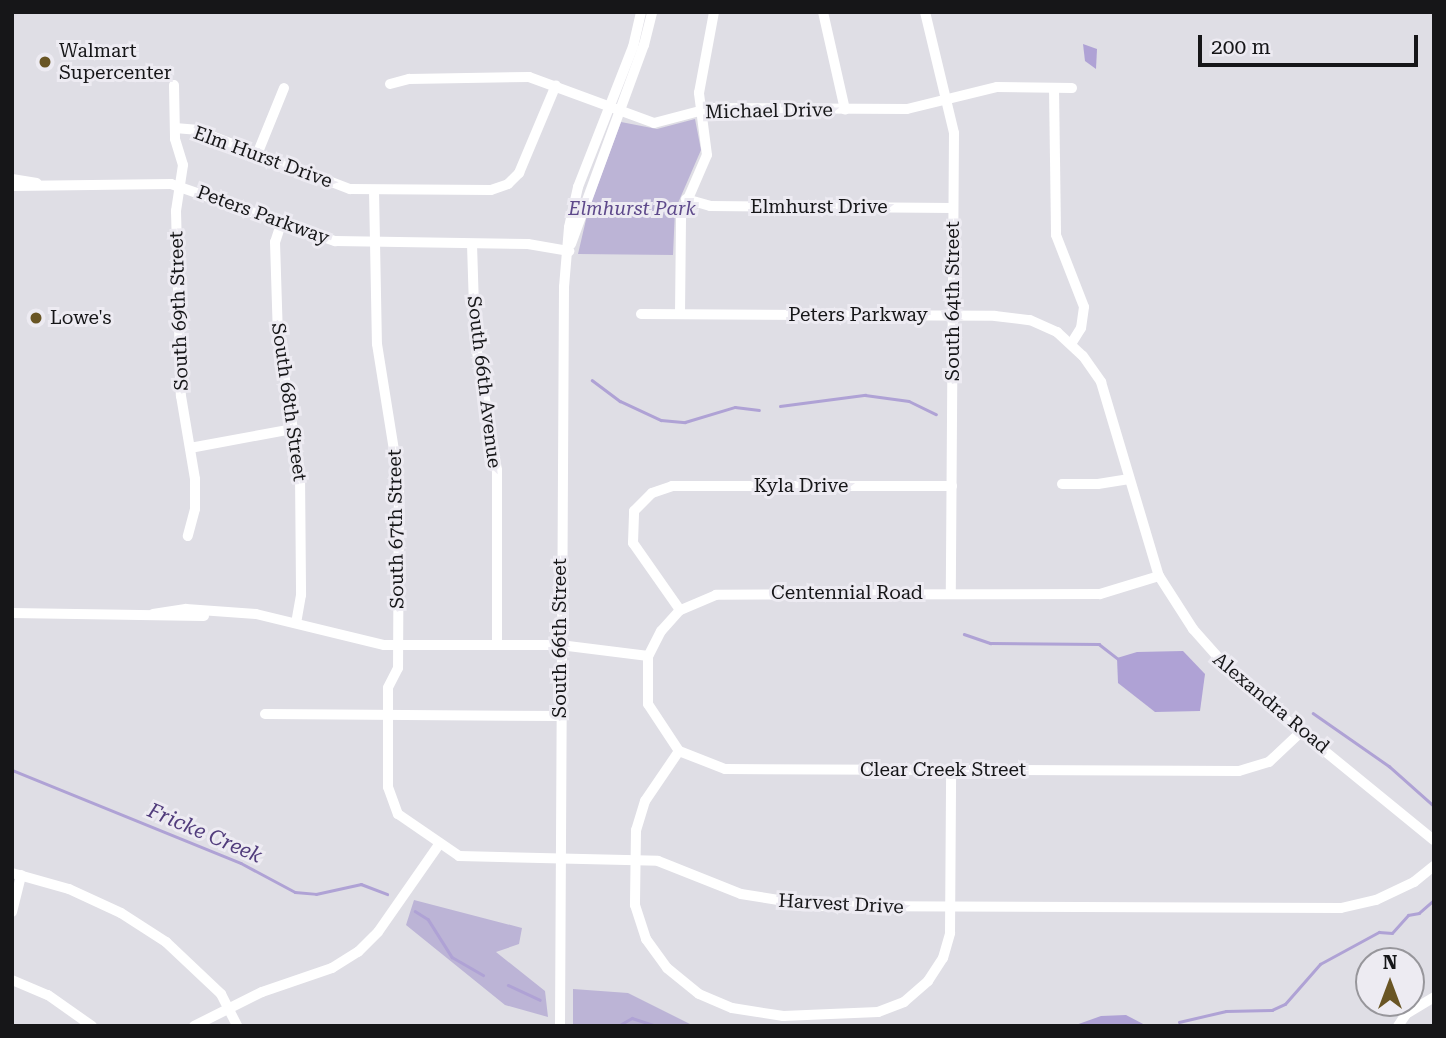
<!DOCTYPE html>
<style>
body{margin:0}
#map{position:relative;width:1446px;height:1038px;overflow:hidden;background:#dfdee5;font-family:"Roboto Serif",serif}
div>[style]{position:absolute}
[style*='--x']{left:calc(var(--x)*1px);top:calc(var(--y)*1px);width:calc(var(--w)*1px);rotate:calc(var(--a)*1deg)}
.green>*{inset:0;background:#bcb4d6}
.water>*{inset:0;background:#afa2d5}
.stream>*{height:2.5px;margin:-1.25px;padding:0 1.25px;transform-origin:1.25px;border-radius:1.25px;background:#afa2d5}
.minor>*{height:10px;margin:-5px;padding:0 5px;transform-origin:5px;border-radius:5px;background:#fff}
.dots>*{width:19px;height:19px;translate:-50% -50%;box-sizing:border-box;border:4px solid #edebf2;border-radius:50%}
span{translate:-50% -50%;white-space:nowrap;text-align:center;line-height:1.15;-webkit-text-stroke:6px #edebf2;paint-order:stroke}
.poi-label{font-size:19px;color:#161618}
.left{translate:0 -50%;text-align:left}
.street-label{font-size:19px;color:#161618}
.park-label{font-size:19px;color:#5e498b;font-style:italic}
.water-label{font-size:21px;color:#513c7c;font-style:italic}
.frame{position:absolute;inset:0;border:14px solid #161618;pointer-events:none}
.north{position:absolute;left:1355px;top:947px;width:70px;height:70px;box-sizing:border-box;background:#edebf2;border:2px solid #97969b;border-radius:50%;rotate:0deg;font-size:19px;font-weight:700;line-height:28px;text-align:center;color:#161618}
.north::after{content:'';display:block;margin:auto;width:24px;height:32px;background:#695524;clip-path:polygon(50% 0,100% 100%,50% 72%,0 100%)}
.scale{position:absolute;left:1198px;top:35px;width:220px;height:32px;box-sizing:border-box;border:4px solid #161618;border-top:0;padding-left:9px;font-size:21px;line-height:24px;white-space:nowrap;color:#161618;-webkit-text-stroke:5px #edebf2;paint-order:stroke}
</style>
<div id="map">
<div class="green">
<i style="clip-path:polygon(695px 119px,701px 150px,675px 210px,673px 255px,578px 254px,588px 211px,621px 122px,657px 129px)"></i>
<i style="clip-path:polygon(414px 900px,522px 928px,519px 944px,496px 952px,545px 991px,548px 1017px,505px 1005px,406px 925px)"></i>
<i style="clip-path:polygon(573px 989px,628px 993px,694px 1026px,573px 1026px)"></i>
</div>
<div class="water">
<i style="clip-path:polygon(1083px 44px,1097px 49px,1096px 69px,1085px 61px)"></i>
<i style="clip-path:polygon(1183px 651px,1205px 674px,1200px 711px,1155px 712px,1118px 683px,1117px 658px,1137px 652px)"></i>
<i style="clip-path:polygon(1126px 1015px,1147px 1026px,1073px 1026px,1101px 1016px)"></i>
</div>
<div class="stream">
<i style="--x:592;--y:380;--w:35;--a:37"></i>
<i style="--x:620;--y:401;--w:45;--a:24.9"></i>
<i style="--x:661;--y:420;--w:24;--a:5"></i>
<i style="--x:685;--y:422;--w:52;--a:-16.7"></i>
<i style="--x:735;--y:407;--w:24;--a:7"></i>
<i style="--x:780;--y:406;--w:86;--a:-7.4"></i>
<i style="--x:865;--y:395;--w:44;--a:7.8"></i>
<i style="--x:909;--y:401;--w:30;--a:26"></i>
<i style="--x:964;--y:634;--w:28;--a:19"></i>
<i style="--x:990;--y:643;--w:109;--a:0.5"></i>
<i style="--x:1099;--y:644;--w:23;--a:38"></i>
<i style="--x:1313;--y:713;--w:93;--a:34.9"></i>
<i style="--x:1389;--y:766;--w:60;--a:41.6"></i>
<i style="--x:12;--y:770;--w:247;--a:22.1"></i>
<i style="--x:241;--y:863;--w:61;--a:28.2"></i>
<i style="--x:295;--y:892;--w:21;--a:5"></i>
<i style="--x:316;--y:894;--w:46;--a:-12.5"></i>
<i style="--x:361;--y:884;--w:28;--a:21"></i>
<i style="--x:415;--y:911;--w:15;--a:32"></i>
<i style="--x:428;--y:919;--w:45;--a:57.7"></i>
<i style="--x:452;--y:957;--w:36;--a:30"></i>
<i style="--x:508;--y:985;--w:35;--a:25"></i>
<i style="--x:1179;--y:1022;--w:48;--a:-13.2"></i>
<i style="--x:1226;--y:1011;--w:46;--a:-1.2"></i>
<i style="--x:1272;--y:1010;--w:14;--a:-25"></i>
<i style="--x:1285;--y:1004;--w:53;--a:-48.8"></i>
<i style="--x:1320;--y:964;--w:67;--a:-28.5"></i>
<i style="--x:1379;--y:932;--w:13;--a:4"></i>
<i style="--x:1392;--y:933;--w:24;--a:-48"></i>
<i style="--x:1408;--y:915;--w:11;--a:-10"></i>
<i style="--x:1419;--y:913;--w:20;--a:-41"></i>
<i style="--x:618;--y:1026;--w:16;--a:-30"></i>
<i style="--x:632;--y:1018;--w:26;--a:18"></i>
</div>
<div class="minor">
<i style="--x:823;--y:12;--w:100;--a:77.3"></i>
<i style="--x:925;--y:12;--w:124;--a:76.5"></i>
<i style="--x:954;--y:133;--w:461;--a:90.4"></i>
<i style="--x:390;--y:84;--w:20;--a:-15"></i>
<i style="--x:409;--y:79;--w:120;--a:-1"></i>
<i style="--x:529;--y:77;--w:133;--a:20.2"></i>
<i style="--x:654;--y:123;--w:59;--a:-14.7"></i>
<i style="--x:711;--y:108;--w:196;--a:0.3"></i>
<i style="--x:907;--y:109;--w:93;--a:-13.7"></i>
<i style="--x:997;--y:87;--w:75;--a:0.8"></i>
<i style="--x:174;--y:85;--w:54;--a:88.9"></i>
<i style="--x:175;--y:139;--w:27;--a:73"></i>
<i style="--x:183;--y:165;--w:47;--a:98.7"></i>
<i style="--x:176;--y:211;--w:185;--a:88.5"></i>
<i style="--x:181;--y:396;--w:84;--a:80.4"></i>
<i style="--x:195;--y:479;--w:30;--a:90"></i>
<i style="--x:195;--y:509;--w:28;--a:105"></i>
<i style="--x:1054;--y:88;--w:147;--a:89.2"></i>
<i style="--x:1056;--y:235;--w:77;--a:68.7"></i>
<i style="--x:1084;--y:307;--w:21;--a:98"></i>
<i style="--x:1081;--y:328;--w:19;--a:122"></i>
<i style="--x:175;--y:128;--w:21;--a:5"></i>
<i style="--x:196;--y:130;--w:165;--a:21"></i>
<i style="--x:350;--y:189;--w:141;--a:0.4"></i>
<i style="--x:491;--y:190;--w:18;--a:-19"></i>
<i style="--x:508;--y:184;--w:16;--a:-45"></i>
<i style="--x:519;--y:173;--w:95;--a:-67.2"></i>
<i style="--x:258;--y:152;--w:69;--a:-67.9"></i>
<i style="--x:12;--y:179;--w:25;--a:9"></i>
<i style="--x:12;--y:186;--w:159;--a:-0.7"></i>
<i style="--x:171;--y:184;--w:174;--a:19.2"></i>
<i style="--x:335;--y:241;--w:193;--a:0.9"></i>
<i style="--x:528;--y:244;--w:42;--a:9.7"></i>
<i style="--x:374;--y:190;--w:154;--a:88.9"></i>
<i style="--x:377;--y:344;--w:140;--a:80.9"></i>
<i style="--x:399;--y:482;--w:186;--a:90.3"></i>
<i style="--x:398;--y:668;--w:22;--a:117"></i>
<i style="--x:388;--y:688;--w:99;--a:90"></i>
<i style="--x:388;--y:787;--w:29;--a:70"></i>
<i style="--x:398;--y:814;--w:74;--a:34.5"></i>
<i style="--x:459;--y:856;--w:199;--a:1.4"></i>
<i style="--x:658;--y:861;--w:89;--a:21.7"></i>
<i style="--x:741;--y:894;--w:76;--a:9.1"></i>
<i style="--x:816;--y:906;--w:525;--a:0.22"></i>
<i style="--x:1341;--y:908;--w:36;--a:-13"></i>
<i style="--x:1376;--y:900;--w:42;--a:-25.3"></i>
<i style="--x:1414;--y:882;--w:26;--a:-39"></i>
<i style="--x:686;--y:199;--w:25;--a:16"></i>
<i style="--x:710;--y:206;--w:243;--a:0.5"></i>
<i style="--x:281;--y:224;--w:19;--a:108"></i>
<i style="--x:275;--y:242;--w:94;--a:88.2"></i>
<i style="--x:278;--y:336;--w:139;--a:80.9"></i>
<i style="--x:300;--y:473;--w:122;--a:89.5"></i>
<i style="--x:301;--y:595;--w:27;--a:100"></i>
<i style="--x:472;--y:244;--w:96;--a:88.2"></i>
<i style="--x:475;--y:340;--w:132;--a:80.4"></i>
<i style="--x:497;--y:470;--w:175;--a:90"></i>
<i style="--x:571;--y:244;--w:212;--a:-69.9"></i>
<i style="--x:644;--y:45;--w:34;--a:-76"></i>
<i style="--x:641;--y:314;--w:354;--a:0.3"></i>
<i style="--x:995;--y:316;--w:35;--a:7"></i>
<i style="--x:1030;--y:320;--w:30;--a:24"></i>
<i style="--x:1057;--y:332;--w:35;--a:43"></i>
<i style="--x:1083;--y:356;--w:32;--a:55"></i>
<i style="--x:1101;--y:382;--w:202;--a:73.4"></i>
<i style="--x:1159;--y:576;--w:63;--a:57.3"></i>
<i style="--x:1193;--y:629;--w:71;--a:48.4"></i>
<i style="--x:1240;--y:682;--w:250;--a:39.2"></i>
<i style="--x:680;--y:314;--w:99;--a:-89.4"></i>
<i style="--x:681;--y:215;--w:65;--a:-66.6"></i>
<i style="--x:707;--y:155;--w:63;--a:-97.4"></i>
<i style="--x:699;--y:93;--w:82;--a:-79.5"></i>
<i style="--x:190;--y:448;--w:105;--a:-10.5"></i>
<i style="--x:1062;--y:484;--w:36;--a:0"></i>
<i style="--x:1098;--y:484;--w:30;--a:-9"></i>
<i style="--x:1159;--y:576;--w:62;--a:163"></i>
<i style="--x:1100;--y:594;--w:384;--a:179.9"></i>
<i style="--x:716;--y:595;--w:39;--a:157"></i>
<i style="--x:680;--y:610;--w:28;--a:132"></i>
<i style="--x:661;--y:631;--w:28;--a:117"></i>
<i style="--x:648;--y:656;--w:48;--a:90"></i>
<i style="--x:648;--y:704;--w:56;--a:56.6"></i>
<i style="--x:679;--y:751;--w:49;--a:21.4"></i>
<i style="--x:725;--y:769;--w:514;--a:0.22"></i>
<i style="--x:1239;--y:771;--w:31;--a:-17"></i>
<i style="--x:1269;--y:762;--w:45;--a:-43.2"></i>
<i style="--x:680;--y:610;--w:82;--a:-125"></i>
<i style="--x:633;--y:543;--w:32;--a:-88"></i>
<i style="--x:634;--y:511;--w:25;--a:-45"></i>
<i style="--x:652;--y:493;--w:21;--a:-19"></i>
<i style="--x:672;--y:486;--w:280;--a:0"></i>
<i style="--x:12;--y:613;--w:192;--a:0.9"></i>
<i style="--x:153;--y:614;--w:33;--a:-9"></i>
<i style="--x:186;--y:609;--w:70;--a:4.1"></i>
<i style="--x:256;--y:614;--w:132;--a:13.6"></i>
<i style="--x:384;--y:645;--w:176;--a:0"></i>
<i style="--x:560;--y:645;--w:89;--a:7.1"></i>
<i style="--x:265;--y:714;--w:295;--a:0.4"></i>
<i style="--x:679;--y:751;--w:60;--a:124.2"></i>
<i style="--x:645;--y:801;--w:30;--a:107"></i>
<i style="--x:636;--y:830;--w:75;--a:90.8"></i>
<i style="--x:635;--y:905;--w:36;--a:72"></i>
<i style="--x:646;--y:939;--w:36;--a:54"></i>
<i style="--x:667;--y:968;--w:41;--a:39.1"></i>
<i style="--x:699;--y:994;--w:36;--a:23"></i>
<i style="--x:732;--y:1008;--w:52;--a:8.9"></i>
<i style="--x:783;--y:1016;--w:95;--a:-2.4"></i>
<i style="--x:878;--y:1012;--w:28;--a:-21"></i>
<i style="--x:904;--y:1002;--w:32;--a:-41"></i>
<i style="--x:928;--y:981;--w:27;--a:-57"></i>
<i style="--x:943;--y:958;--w:26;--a:-74"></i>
<i style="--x:950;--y:933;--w:163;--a:-89.6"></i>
<i style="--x:12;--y:873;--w:59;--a:15.7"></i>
<i style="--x:69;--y:889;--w:57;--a:24.8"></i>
<i style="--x:121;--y:913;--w:54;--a:32.8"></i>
<i style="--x:166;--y:942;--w:76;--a:43.4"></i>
<i style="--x:221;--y:994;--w:36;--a:63"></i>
<i style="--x:12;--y:912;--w:38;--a:-76"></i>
<i style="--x:12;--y:980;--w:39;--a:23"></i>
<i style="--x:48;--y:995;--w:54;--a:35.2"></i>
<i style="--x:194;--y:1026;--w:76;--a:-26.6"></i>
<i style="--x:262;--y:992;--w:74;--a:-18.9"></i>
<i style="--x:332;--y:968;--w:31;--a:-32"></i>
<i style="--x:358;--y:952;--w:28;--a:-45"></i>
<i style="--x:378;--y:932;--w:108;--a:-55.1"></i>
<i style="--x:560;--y:1026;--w:739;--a:-89.69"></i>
<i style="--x:564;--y:287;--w:60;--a:-85.2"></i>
<i style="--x:569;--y:227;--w:41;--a:-77.3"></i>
<i style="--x:578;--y:187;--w:150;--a:-68.6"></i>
<i style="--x:633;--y:47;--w:36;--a:-77"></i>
<i style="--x:1398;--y:1026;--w:14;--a:-56"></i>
<i style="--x:1406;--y:1014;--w:33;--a:-31"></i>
</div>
<div class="dots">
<i style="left:45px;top:62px;background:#695524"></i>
<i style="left:36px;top:318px;background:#695524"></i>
</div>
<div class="poi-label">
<span class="left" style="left:59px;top:62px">Walmart<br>Supercenter</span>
<span class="left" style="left:50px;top:318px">Lowe's</span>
</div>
<div class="street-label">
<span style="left:769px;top:111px;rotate:-1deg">Michael Drive</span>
<span style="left:263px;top:157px;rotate:20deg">Elm Hurst Drive</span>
<span style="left:819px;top:207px">Elmhurst Drive</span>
<span style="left:263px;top:215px;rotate:20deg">Peters Parkway</span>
<span style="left:953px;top:301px;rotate:-90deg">South 64th Street</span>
<span style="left:179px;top:311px;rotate:-92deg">South 69th Street</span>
<span style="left:858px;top:315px">Peters Parkway</span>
<span style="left:484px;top:382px;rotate:83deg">South 66th Avenue</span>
<span style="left:289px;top:402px;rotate:82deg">South 68th Street</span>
<span style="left:801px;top:486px">Kyla Drive</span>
<span style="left:396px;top:529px;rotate:-91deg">South 67th Street</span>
<span style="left:847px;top:593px">Centennial Road</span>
<span style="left:560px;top:638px;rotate:-90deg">South 66th Street</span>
<span style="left:1271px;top:703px;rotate:40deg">Alexandra Road</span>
<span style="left:943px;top:770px">Clear Creek Street</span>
<span style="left:841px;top:904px;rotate:3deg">Harvest Drive</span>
</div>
<div class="park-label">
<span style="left:632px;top:209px">Elmhurst Park</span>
</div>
<div class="water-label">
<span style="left:205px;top:833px;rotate:23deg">Fricke Creek</span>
</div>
<div class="frame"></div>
<div class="north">N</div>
<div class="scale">200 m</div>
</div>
